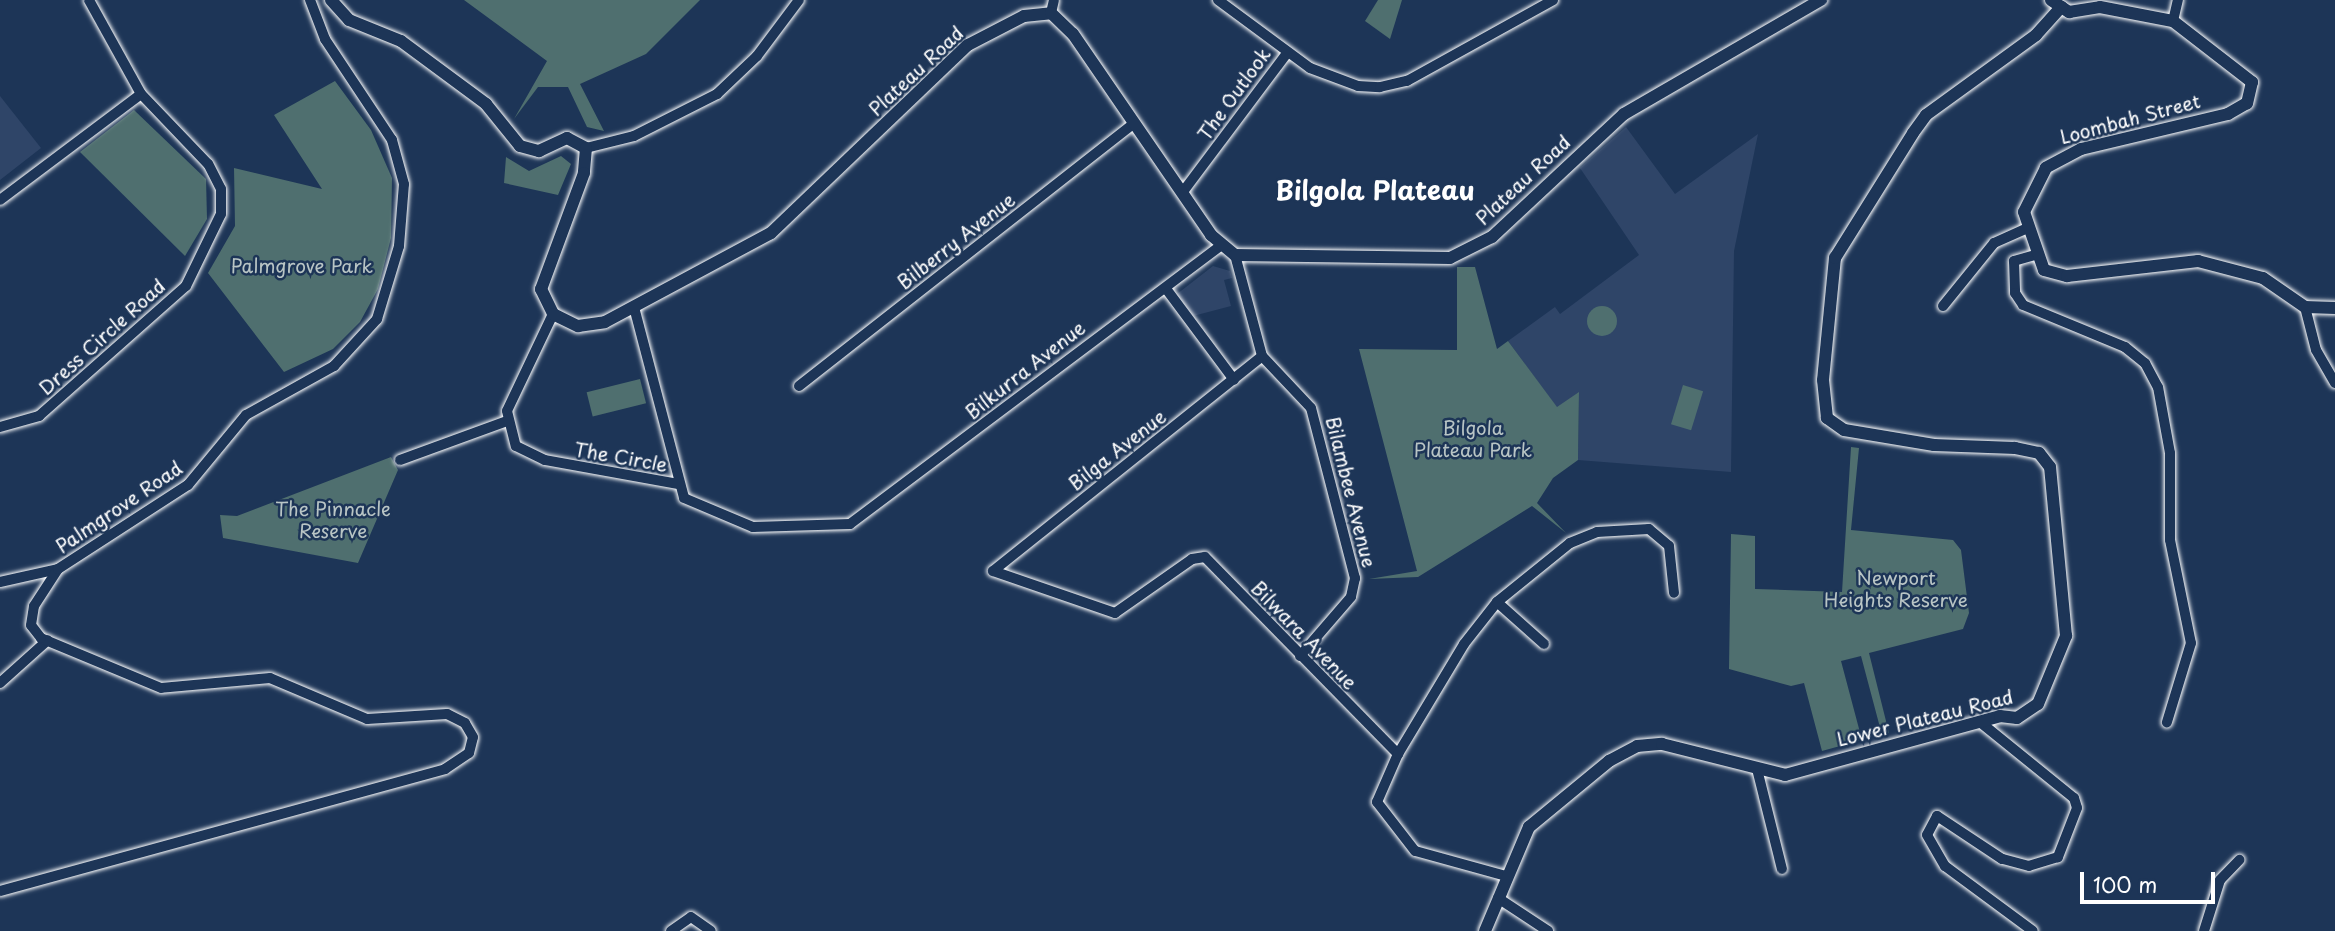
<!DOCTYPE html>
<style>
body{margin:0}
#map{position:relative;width:2335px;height:931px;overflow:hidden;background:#1d3557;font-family:"Playpen Sans",sans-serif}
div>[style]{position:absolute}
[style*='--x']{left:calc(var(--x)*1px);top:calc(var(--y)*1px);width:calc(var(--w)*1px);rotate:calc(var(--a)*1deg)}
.built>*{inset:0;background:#2f4568}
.green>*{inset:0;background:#4f6f6f;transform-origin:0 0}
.round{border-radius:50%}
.roads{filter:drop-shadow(0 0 2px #fff) drop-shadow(0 0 2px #fff)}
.minor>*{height:10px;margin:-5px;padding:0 5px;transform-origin:5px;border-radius:5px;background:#1d3557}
.tertiary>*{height:12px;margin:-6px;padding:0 6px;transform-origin:6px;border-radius:6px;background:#1d3557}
span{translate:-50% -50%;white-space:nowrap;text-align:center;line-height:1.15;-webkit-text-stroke:5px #1d3557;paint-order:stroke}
.street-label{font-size:19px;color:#fff}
.park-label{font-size:19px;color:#b9c5c5}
.district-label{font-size:26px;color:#fff;font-weight:700}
.scale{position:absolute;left:2080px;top:872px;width:135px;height:32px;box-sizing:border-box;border:4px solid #fff;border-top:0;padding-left:9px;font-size:21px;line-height:24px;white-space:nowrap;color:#fff;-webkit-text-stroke:5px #1d3557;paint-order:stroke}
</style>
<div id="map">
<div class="built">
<i style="clip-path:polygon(0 96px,41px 148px,0 180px)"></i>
<i style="clip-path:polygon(1626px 127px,1675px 194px,1758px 134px,1734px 251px,1731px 472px,1578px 460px,1579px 393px,1557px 408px,1508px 341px,1555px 307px,1560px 314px,1639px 255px,1580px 168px)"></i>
<i style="clip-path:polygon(1213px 266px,1230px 271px,1232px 278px,1224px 280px,1231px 306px,1193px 316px,1177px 294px)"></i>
</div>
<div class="green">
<i style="clip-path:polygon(464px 0,700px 0,646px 54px,580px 84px,604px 131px,587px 127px,568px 87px,538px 87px,514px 119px,547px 61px)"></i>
<i style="clip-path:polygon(1378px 0,1402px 0,1390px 39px,1365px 21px)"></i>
<i style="clip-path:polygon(335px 81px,371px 130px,392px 178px,391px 238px,378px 289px,360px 322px,333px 349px,284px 372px,208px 273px,235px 226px,234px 168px,322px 189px,274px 115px)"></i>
<i style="clip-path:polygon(134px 110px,206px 179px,207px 219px,185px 256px,80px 152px)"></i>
<i style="clip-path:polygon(561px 156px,571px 164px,558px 195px,504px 183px,506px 157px,529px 171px)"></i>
<i style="clip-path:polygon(1457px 267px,1475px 267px,1497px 349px,1508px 341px,1557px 407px,1579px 392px,1578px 460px,1553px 478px,1537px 503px,1566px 533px,1532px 506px,1418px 577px,1369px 579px,1417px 571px,1359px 349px,1457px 350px)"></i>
<i class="round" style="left:1587px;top:306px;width:30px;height:30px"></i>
<i style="left:640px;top:379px;width:25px;height:55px;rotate:76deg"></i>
<i style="left:1683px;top:385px;width:21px;height:41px;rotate:17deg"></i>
<i style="clip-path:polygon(1851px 447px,1859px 448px,1851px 530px,1953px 540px,1961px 550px,1969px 613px,1963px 629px,1869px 653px,1889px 733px,1882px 735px,1861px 656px,1841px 661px,1862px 740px,1822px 751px,1804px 683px,1791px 686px,1729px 669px,1731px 534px,1755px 536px,1755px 589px,1842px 592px)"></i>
<i style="clip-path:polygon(391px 457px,398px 470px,358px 563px,223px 538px,220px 515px,237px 516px)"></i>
</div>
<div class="roads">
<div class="minor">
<i style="--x:1218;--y:0;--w:114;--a:36.5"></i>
<i style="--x:1310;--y:68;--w:51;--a:20.6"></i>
<i style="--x:1358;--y:86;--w:22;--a:3"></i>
<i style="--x:1380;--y:87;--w:28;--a:-13"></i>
<i style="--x:1407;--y:81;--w:167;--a:-29"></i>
<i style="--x:1051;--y:13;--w:13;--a:-77"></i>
<i style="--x:2173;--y:21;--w:22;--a:-77"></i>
<i style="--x:586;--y:148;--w:49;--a:-14"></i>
<i style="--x:634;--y:136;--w:93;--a:-26.8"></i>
<i style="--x:717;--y:94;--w:55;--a:-43.5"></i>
<i style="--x:757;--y:56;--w:70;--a:-53.1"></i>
<i style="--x:1182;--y:193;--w:176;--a:-53.1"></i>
<i style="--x:0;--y:200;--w:176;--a:-36.9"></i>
<i style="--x:1235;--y:255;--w:105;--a:75"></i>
<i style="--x:1262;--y:356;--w:71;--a:46.7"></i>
<i style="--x:1311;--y:408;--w:176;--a:75.5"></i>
<i style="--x:1355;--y:578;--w:19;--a:102"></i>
<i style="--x:1351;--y:597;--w:78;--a:130.8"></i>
<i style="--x:2035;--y:255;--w:22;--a:164"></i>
<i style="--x:2014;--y:261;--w:32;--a:88"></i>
<i style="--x:2015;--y:293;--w:14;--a:56"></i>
<i style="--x:2023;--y:305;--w:110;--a:22.4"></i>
<i style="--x:2125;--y:347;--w:26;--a:39"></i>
<i style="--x:2145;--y:363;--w:27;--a:62"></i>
<i style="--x:2158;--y:387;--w:67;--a:79.7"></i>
<i style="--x:2170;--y:453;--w:87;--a:90"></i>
<i style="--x:2170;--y:540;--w:105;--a:78.5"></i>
<i style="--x:2191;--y:643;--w:83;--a:106.9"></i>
<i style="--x:1167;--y:290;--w:112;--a:53.3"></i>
<i style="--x:1943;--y:306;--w:81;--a:-51"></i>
<i style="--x:1994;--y:243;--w:34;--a:-24"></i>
<i style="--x:634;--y:307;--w:197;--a:75.3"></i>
<i style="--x:684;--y:498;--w:75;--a:22.8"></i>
<i style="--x:753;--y:527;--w:97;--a:-1.8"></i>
<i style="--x:850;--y:524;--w:463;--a:-36.9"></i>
<i style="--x:2305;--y:307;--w:44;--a:75.7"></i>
<i style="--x:2316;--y:350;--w:38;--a:60"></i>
<i style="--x:553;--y:314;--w:107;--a:115.4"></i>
<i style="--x:507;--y:411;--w:36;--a:76"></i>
<i style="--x:516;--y:446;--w:32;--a:26"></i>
<i style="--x:545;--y:460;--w:136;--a:10.2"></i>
<i style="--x:799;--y:386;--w:426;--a:-38.1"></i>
<i style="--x:0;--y:427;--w:41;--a:-15.8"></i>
<i style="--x:39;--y:416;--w:196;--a:-41.5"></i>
<i style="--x:186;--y:286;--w:80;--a:-64.1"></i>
<i style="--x:221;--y:214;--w:25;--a:-90"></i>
<i style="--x:221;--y:189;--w:28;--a:-117"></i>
<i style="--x:208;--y:164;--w:97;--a:-133.7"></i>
<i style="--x:141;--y:94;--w:107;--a:-119"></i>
<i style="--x:400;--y:460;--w:114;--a:-20"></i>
<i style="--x:993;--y:571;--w:129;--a:19"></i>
<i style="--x:1115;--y:613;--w:94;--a:-35"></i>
<i style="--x:1192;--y:559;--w:13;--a:-9"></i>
<i style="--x:1205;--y:557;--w:276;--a:45.6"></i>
<i style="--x:993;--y:571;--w:344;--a:-38.6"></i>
<i style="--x:0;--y:582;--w:59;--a:-12.6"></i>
<i style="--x:1497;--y:602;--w:63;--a:41.8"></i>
<i style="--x:0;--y:683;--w:64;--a:-41.9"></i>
<i style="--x:1980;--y:722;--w:121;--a:39"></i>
<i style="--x:2074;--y:798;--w:10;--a:73"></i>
<i style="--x:2077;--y:808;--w:53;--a:111.2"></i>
<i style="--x:2058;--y:857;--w:30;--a:163"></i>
<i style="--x:2029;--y:866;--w:28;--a:-165"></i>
<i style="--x:2002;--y:859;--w:78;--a:-146.5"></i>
<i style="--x:1937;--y:816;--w:21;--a:118"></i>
<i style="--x:1927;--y:835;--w:36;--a:60"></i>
<i style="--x:1945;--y:866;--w:109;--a:36.5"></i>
<i style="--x:1757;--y:769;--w:103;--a:76"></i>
<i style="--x:1506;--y:876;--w:94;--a:-164.6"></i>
<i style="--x:1415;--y:851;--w:62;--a:-127.8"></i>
<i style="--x:1377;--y:802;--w:52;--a:-66.4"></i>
<i style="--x:1398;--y:754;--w:128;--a:-59"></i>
<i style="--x:1464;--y:644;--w:53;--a:-51.8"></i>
<i style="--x:1497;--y:602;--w:94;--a:-38.9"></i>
<i style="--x:1570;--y:543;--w:29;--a:-22"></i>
<i style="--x:1597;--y:532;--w:52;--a:-3.3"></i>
<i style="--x:1649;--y:529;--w:26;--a:40"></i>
<i style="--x:1669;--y:546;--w:47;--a:83.9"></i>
<i style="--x:0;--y:891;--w:461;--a:-15.3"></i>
<i style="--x:445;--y:769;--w:29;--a:-34"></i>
<i style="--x:469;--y:753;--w:16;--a:-76"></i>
<i style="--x:473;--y:737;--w:16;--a:-120"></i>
<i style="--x:465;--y:723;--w:20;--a:-153"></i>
<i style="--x:447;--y:714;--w:80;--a:176.4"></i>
<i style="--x:367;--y:719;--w:105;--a:-157.1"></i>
<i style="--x:270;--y:678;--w:109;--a:174.8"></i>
<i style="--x:161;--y:688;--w:130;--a:-157.4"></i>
<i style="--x:41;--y:638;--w:16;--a:-128"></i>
<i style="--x:31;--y:625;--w:19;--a:-81"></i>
<i style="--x:34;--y:606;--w:44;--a:-57"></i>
<i style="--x:58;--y:569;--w:155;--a:-32.9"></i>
<i style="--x:188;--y:485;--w:91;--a:-50.4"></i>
<i style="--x:246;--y:415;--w:101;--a:-29.1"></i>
<i style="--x:334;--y:366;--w:64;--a:-47.5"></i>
<i style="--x:377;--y:319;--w:76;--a:-73.2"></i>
<i style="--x:399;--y:246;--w:62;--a:-85.4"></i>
<i style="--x:404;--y:184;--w:46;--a:-105.3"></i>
<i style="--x:392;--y:140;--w:121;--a:-123.6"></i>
<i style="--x:325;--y:39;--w:42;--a:-111"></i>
<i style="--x:1498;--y:898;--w:60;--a:33.4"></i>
<i style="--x:671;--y:931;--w:24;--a:-35"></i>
<i style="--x:691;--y:917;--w:24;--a:35"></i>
<i style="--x:2204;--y:931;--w:53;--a:-72.6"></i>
<i style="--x:2220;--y:880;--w:28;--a:-46"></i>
</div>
<div class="tertiary">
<i style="--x:331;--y:0;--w:27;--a:48"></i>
<i style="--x:349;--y:20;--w:56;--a:22"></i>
<i style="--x:401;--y:41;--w:106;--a:36.5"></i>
<i style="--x:486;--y:104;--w:54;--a:51"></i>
<i style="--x:520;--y:146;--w:20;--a:15"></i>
<i style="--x:539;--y:151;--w:31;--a:-25"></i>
<i style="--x:567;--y:138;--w:21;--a:28"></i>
<i style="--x:586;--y:148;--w:25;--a:95"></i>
<i style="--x:584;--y:173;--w:124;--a:110.3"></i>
<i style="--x:541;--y:289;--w:28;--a:64"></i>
<i style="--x:553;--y:314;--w:28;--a:26"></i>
<i style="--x:578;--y:326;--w:27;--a:-8"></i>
<i style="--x:605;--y:322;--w:188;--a:-28.2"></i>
<i style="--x:771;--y:233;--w:272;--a:-43.7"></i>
<i style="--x:968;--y:45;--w:63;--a:-27.4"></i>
<i style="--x:1024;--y:16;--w:27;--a:-6"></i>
<i style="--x:1051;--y:13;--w:30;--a:44"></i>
<i style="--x:1073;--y:34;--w:244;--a:55.5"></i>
<i style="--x:1211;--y:235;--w:31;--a:40"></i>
<i style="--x:1235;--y:255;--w:215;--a:0.8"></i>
<i style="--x:1450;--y:258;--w:47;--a:-26.6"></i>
<i style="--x:1492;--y:237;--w:180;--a:-43"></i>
<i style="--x:1624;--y:114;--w:228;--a:-30.1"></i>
<i style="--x:2051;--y:0;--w:22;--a:34"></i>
<i style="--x:2069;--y:12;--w:31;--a:-9"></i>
<i style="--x:2100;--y:7;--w:74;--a:10.9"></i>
<i style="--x:2173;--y:21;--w:100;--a:37.7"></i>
<i style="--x:2252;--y:82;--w:22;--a:103"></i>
<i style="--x:2247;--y:103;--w:22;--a:150"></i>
<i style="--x:2228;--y:114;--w:151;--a:166.6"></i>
<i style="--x:2081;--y:149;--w:40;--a:152"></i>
<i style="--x:2046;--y:168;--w:49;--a:116.6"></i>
<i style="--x:2024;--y:212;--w:61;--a:71"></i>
<i style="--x:2044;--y:270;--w:24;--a:15"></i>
<i style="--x:2067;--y:276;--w:132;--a:-6.5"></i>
<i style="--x:2198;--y:261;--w:67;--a:14.7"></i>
<i style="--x:2263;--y:278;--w:51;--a:34.6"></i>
<i style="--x:2305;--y:307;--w:30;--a:2"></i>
<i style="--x:1485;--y:931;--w:113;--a:-67.1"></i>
<i style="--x:1529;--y:827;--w:104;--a:-39.5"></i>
<i style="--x:1609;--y:761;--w:32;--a:-28"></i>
<i style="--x:1637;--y:746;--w:25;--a:-5"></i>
<i style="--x:1662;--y:744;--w:127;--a:14.1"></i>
<i style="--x:1785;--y:775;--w:223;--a:-15.3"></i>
<i style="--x:2000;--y:716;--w:17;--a:7"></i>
<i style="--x:2017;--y:718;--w:25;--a:-34"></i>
<i style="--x:2038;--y:704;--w:74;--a:-67.6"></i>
<i style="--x:2066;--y:636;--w:170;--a:-95.4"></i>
<i style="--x:2050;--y:467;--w:18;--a:-128"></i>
<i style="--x:2039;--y:453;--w:25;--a:-168"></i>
<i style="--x:2015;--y:448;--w:81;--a:-177.9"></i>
<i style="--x:1934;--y:445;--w:91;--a:-170.5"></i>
<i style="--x:1844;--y:430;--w:21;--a:-145"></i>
<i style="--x:1827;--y:418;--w:38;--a:-96"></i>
<i style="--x:1823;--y:380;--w:123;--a:-84.4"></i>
<i style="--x:1835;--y:258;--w:147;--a:-58"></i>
<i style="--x:1913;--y:133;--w:22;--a:-54"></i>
<i style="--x:1926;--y:115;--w:136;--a:-36"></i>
<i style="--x:2036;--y:35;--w:38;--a:-48"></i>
</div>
</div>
<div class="street-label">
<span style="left:916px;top:71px;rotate:-43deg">Plateau Road</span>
<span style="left:1234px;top:94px;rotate:-54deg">The Outlook</span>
<span style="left:2130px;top:119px;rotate:-15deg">Loombah Street</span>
<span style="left:1523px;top:180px;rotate:-43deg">Plateau Road</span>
<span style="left:956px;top:241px;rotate:-38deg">Bilberry Avenue</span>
<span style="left:102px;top:337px;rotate:-42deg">Dress Circle Road</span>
<span style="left:1025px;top:370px;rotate:-38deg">Bilkurra Avenue</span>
<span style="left:1117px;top:450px;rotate:-38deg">Bilga Avenue</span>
<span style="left:621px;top:457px;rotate:10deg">The Circle</span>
<span style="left:1351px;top:492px;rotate:76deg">Bilambee Avenue</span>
<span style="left:119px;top:507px;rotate:-34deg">Palmgrove Road</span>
<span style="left:1304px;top:635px;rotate:46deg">Bilwara Avenue</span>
<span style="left:1925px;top:718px;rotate:-14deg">Lower Plateau Road</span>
</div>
<div class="park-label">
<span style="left:302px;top:266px">Palmgrove Park</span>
<span style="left:1473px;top:439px">Bilgola<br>Plateau Park</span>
<span style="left:333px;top:520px">The Pinnacle<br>Reserve</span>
<span style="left:1896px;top:589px">Newport<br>Heights Reserve</span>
</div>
<div class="district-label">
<span style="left:1375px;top:190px">Bilgola Plateau</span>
</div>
<div class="scale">100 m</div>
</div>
